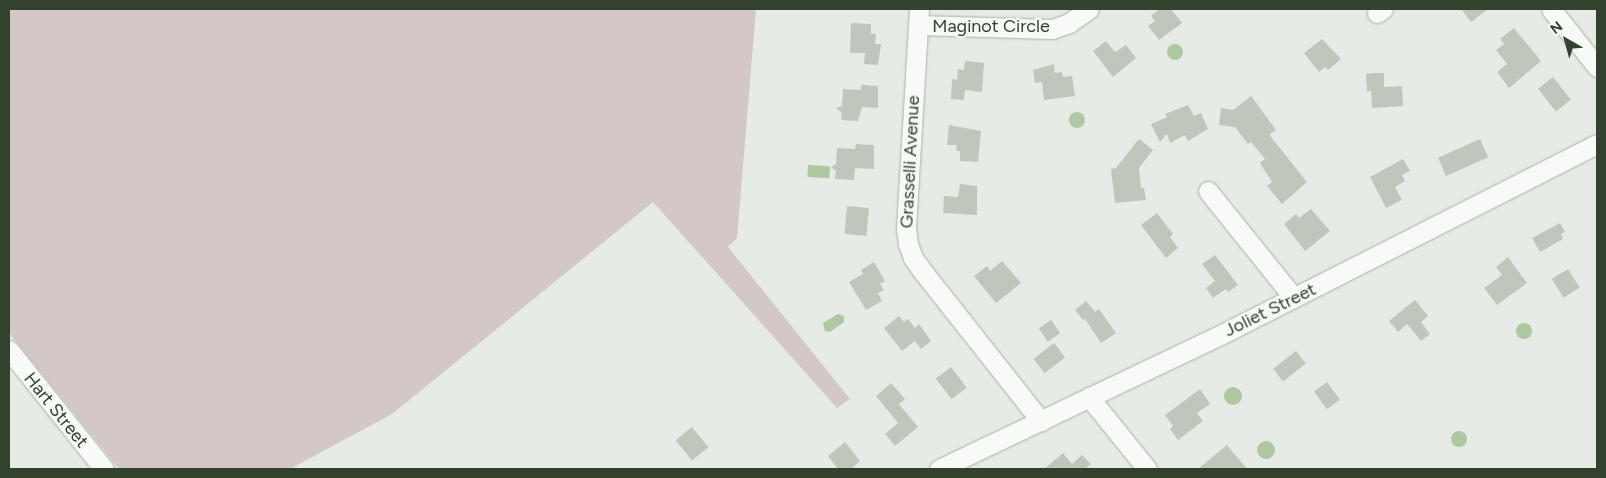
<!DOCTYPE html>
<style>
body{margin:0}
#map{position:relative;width:1606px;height:478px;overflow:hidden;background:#e6ebe5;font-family:Figtree,sans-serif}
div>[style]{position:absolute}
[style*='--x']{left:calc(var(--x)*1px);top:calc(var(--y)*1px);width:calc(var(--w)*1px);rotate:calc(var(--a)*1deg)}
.green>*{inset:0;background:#d4c7c8}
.water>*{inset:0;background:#b0c7a4;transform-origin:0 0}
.round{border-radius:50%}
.building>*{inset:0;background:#bfc7bd;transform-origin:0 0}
.roads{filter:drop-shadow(0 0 1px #a9b2a7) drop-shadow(0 0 1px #a9b2a7)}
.minor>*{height:19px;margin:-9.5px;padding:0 9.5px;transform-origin:9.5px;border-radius:9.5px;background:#f8faf7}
span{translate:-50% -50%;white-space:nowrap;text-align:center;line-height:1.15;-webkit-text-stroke:4.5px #f5f8f4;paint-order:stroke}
.street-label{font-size:18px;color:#32422e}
.frame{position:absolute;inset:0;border:10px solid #32422e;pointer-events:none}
.north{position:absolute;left:1541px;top:15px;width:50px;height:50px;-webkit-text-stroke:4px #f5f8f4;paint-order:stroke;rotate:322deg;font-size:14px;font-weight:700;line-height:20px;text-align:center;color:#32422e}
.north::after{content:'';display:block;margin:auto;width:18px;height:22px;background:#32422e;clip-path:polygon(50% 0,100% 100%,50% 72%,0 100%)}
</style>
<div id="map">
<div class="green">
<i style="clip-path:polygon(9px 9px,756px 9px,737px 238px,728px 247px,850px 399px,837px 408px,653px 202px,392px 414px,290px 469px,119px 469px,9px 333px)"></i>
</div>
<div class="water">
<i class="round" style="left:1167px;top:44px;width:16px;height:16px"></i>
<i class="round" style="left:1069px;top:112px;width:16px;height:16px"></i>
<i style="left:808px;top:165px;width:22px;height:12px;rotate:3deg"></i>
<i style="clip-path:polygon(838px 314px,844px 316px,844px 322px,830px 332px,825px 331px,823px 323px)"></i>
<i class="round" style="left:1516px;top:323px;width:16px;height:16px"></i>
<i class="round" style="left:1224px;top:387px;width:18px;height:18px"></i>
<i class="round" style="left:1451px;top:431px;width:16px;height:16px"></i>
<i class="round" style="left:1257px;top:441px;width:18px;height:18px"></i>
</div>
<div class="building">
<i style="clip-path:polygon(1160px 9px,1171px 9px,1182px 23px,1159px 40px,1148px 26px,1155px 21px,1151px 16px)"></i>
<i style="clip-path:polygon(1461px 9px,1488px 9px,1471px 22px)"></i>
<i style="clip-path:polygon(851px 23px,871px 24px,871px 34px,876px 34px,875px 44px,881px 44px,878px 65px,864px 64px,865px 53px,850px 53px)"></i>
<i style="clip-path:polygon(1514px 28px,1541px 61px,1509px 88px,1497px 72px,1507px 64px,1496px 50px,1504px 44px,1500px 39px)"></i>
<i style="clip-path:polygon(1322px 39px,1341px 59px,1328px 70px,1325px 67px,1319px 72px,1304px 53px)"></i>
<i style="clip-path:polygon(1106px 41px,1115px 52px,1126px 45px,1136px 58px,1113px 77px,1093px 51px)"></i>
<i style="clip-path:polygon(965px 61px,984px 63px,982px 92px,965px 90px,964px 100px,951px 99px,952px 79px,957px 80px,958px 69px,964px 70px)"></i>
<i style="clip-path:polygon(1054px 64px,1055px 73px,1062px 72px,1063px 77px,1072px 76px,1075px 96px,1044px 100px,1042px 82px,1035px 83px,1033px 70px)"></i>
<i style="clip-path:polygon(1374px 73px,1384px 73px,1384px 87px,1402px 86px,1403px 106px,1372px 108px,1371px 91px,1367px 91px,1366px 74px)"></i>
<i style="left:1553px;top:77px;width:29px;height:19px;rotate:52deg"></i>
<i style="clip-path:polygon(861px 85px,878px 86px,878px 108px,862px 107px,858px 121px,841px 120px,842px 113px,836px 108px,842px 106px,843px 89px,861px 90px)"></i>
<i style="clip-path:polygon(1251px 96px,1276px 130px,1270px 134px,1271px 137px,1307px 182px,1282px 204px,1267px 186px,1272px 182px,1260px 163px,1265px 159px,1251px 142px,1248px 144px,1235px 127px,1219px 125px,1221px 108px,1233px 110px)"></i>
<i style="clip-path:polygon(1188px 105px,1194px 116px,1201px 113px,1208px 129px,1188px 141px,1185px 135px,1170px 143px,1167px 134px,1160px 142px,1151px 124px,1167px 117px,1165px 114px)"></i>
<i style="clip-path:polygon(949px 125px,981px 131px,978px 162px,960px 161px,960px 151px,956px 151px,957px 145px,947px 145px)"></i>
<i style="clip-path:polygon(1139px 139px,1153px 150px,1139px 168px,1141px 188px,1144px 188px,1146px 200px,1115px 203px,1111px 169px,1116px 168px)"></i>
<i style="left:1480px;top:139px;width:20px;height:46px;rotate:66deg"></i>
<i style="clip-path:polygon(856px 144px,874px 145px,874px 169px,855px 168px,854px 180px,835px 179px,836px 171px,831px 167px,836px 164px,837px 148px,855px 149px)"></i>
<i style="clip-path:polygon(1403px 159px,1410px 171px,1402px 175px,1405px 181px,1395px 187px,1402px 200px,1386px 208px,1370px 177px)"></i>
<i style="clip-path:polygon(960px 184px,977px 186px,977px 215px,943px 213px,944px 196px,958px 197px)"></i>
<i style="left:847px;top:206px;width:22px;height:28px;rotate:5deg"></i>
<i style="clip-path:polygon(1311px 209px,1330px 231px,1305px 251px,1284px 224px,1296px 214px,1299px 218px)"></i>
<i style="clip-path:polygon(1157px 213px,1173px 234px,1170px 237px,1178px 248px,1166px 258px,1141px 225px)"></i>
<i style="clip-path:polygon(1560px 223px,1565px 232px,1561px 234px,1563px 239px,1540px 252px,1532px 238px)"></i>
<i style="clip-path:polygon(1215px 255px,1238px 285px,1228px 292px,1226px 289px,1213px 298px,1206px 288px,1215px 281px,1202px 264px)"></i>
<i style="clip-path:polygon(1508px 257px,1527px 283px,1497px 305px,1484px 288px,1502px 275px,1496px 267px)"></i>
<i style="clip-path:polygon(1002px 261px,1021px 283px,996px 303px,974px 276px,987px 266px,990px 271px)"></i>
<i style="clip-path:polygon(874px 262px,885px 281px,880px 284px,884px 290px,878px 293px,882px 301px,866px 310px,849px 282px,863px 274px,861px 270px)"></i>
<i style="left:1568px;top:269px;width:22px;height:19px;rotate:58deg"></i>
<i style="clip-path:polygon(1415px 300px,1428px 316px,1421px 322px,1430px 334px,1421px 341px,1407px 324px,1398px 332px,1389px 321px)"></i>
<i style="clip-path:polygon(1086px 301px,1095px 312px,1099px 309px,1116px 333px,1101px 343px,1085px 319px,1083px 320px,1075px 310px)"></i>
<i style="clip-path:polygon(899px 316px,904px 322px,908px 319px,915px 328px,919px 324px,931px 341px,921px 349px,915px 341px,902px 351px,884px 328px)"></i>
<i style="left:1051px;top:320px;width:16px;height:15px;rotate:55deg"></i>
<i style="left:1054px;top:343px;width:18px;height:26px;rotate:52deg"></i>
<i style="left:1296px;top:351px;width:16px;height:29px;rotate:52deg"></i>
<i style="left:951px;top:367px;width:26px;height:19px;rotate:53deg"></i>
<i style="left:1327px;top:382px;width:22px;height:16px;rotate:54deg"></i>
<i style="clip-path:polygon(891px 383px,905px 399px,899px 404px,918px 427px,895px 446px,885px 434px,898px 423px,876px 396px)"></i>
<i style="clip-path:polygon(1200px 389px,1210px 404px,1197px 413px,1203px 421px,1178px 440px,1170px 429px,1173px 426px,1165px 415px)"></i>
<i style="left:692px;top:427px;width:26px;height:21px;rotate:51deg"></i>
<i style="clip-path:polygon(845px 442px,860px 461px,851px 469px,838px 469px,828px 456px)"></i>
<i style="clip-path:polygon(1227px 445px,1247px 469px,1198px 469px)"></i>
<i style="clip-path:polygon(1063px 453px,1072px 464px,1082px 455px,1091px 464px,1085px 469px,1044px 469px)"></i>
</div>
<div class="roads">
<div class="minor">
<i style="--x:919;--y:9;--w:220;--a:93.4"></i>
<i style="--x:906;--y:229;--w:15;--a:82"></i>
<i style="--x:908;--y:244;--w:15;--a:70"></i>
<i style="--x:913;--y:258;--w:19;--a:54"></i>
<i style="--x:924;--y:273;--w:189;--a:51.7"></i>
<i style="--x:1551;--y:9;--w:74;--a:51.6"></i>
<i style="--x:1377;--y:13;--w:7;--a:-34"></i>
<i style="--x:918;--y:25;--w:134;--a:1.7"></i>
<i style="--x:1052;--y:29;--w:18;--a:-19"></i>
<i style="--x:1069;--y:23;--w:24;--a:-35"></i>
<i style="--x:1208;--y:191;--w:137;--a:51.2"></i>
<i style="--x:9;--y:350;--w:152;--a:51.4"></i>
<i style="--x:1089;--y:397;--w:92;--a:51.1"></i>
<i style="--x:939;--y:469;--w:325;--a:-25.5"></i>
<i style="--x:1232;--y:329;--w:409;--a:-26.9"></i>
</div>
</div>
<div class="street-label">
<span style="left:991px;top:26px">Maginot Circle</span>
<span style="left:910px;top:162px;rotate:-87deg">Grasselli Avenue</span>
<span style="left:1270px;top:310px;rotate:-26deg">Joliet Street</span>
<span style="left:56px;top:410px;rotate:51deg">Hart Street</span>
</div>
<div class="frame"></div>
<div class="north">N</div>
</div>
